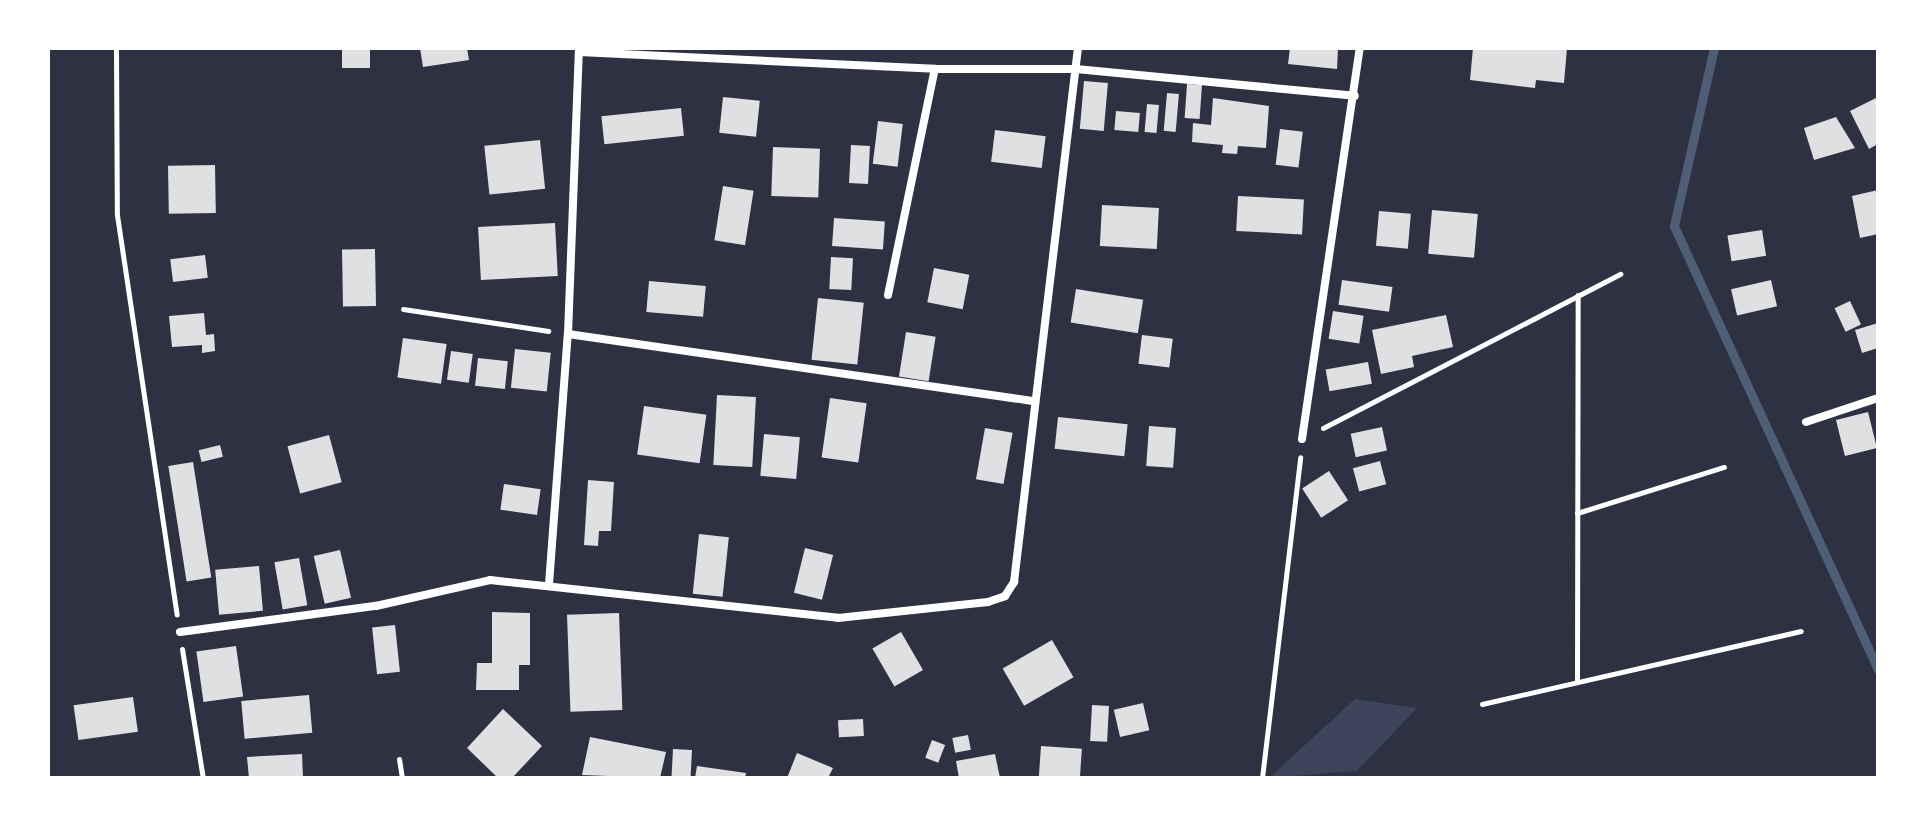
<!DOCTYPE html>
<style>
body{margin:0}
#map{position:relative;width:1926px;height:826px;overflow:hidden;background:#2d3142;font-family:"Public Sans",sans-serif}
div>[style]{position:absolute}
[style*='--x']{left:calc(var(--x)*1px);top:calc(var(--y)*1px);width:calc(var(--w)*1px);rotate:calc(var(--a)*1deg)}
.green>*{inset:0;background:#3c4559}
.stream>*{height:9px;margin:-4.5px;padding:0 4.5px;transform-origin:4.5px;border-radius:4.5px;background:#4f5d75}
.building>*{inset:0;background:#e0e0e3;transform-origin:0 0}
.path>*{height:5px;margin:-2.5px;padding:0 2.5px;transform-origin:2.5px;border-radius:2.5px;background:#fff}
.minor>*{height:8px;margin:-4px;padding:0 4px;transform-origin:4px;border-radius:4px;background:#fff}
span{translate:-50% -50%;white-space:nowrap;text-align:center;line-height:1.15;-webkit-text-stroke:8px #fff;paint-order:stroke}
.frame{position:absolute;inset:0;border:50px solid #fff;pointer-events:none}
</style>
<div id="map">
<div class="green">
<i style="clip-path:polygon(1355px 699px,1417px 708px,1357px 771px,1269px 778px)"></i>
</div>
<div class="stream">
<i style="--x:1714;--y:48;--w:182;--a:102.7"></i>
<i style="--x:1674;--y:226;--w:489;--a:65.3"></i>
</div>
<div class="building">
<i style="left:342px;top:48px;width:28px;height:20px"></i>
<i style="clip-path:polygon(420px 48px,467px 48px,469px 60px,423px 67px)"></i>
<i style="clip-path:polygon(1290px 48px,1338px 48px,1337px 69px,1288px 64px)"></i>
<i style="clip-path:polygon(1473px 48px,1567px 48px,1564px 83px,1536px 80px,1535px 88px,1470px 80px)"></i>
<i style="left:1084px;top:81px;width:24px;height:48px;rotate:5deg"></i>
<i style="left:1187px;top:84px;width:15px;height:34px;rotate:4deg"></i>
<i style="left:1167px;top:93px;width:12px;height:38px;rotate:5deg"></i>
<i style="left:723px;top:97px;width:37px;height:36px;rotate:6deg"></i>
<i style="clip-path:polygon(1878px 97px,1878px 144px,1869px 149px,1850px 111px)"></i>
<i style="clip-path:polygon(1213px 98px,1269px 106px,1266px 148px,1238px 146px,1237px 154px,1222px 153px,1223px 145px,1192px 142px,1193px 123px,1211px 125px)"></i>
<i style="left:1147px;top:104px;width:12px;height:28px;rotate:5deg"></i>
<i style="left:681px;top:108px;width:28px;height:80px;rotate:84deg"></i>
<i style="left:1116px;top:111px;width:24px;height:19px;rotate:5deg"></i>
<i style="clip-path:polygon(1836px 117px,1855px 148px,1814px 160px,1804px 128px)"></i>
<i style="left:878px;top:121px;width:25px;height:43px;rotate:7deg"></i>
<i style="left:1280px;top:129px;width:23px;height:36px;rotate:7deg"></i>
<i style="left:995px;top:130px;width:51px;height:32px;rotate:7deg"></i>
<i style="left:540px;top:140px;width:49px;height:56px;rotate:84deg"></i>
<i style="left:851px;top:145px;width:19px;height:38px;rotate:3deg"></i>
<i style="left:773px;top:147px;width:47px;height:49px;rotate:2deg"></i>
<i style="left:215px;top:165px;width:48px;height:47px;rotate:89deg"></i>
<i style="left:723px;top:186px;width:31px;height:55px;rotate:9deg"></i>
<i style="clip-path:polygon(1878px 190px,1878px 234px,1860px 238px,1852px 196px)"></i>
<i style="left:1238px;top:196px;width:66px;height:35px;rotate:3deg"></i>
<i style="left:1102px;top:205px;width:57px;height:41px;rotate:3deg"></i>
<i style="left:1432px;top:210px;width:46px;height:44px;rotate:5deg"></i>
<i style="left:1379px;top:211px;width:32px;height:35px;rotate:5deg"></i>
<i style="left:834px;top:218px;width:51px;height:28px;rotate:4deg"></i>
<i style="left:555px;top:223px;width:53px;height:77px;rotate:87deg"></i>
<i style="left:1762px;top:230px;width:26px;height:35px;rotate:81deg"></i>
<i style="left:375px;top:249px;width:57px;height:33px;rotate:89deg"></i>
<i style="left:205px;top:255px;width:23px;height:35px;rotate:83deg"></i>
<i style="left:831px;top:257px;width:22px;height:32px;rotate:3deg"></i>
<i style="left:934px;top:268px;width:36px;height:35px;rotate:11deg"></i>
<i style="left:1342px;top:280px;width:51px;height:25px;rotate:8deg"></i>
<i style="left:1771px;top:280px;width:27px;height:41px;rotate:77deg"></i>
<i style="left:649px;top:281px;width:57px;height:31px;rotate:5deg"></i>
<i style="left:1076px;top:289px;width:68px;height:34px;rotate:9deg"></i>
<i style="left:818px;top:298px;width:46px;height:62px;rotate:6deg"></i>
<i style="left:1850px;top:301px;width:26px;height:17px;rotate:65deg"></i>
<i style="left:1333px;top:311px;width:31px;height:28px;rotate:9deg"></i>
<i style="clip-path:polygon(204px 313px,206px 335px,214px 334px,215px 351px,202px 353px,202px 345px,172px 347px,169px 316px)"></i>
<i style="clip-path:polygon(1446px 315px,1453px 347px,1412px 356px,1414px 367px,1381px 374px,1372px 330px)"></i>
<i style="clip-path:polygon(1878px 323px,1878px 348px,1862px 353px,1855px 330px)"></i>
<i style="left:906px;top:332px;width:30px;height:45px;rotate:9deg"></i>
<i style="left:1142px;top:335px;width:31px;height:29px;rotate:7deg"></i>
<i style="left:403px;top:338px;width:44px;height:40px;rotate:8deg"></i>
<i style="left:515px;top:349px;width:36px;height:39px;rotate:6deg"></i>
<i style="left:451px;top:351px;width:22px;height:29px;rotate:8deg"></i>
<i style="left:478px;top:358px;width:30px;height:28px;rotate:6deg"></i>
<i style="left:1368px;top:362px;width:22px;height:43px;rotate:80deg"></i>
<i style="left:717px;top:395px;width:39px;height:70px;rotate:3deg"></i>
<i style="left:830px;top:398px;width:37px;height:60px;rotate:8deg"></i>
<i style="left:644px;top:406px;width:63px;height:49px;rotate:8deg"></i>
<i style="left:1868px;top:412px;width:37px;height:33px;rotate:76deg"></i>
<i style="left:1058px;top:417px;width:70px;height:32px;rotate:6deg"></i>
<i style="left:1149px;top:426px;width:27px;height:40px;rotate:4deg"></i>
<i style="left:1382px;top:427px;width:24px;height:32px;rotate:78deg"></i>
<i style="left:985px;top:428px;width:28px;height:52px;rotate:10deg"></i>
<i style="left:764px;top:434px;width:36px;height:42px;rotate:5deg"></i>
<i style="left:329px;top:435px;width:49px;height:43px;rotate:75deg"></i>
<i style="left:220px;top:445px;width:12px;height:22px;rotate:76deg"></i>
<i style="left:1380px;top:461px;width:24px;height:28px;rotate:75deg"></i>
<i style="left:193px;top:462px;width:117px;height:25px;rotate:81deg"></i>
<i style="left:1329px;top:471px;width:35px;height:32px;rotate:57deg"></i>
<i style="clip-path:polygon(588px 480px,614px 482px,611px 531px,599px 531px,598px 546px,584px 545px)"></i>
<i style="left:504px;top:484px;width:37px;height:26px;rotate:8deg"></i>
<i style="left:699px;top:534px;width:30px;height:60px;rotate:6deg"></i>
<i style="left:805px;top:548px;width:29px;height:46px;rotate:14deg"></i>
<i style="left:340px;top:550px;width:49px;height:27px;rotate:77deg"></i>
<i style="left:299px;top:558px;width:48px;height:25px;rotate:80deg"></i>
<i style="left:259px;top:566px;width:45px;height:44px;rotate:85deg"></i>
<i style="clip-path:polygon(492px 612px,530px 613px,530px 665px,519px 665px,519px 690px,476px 690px,477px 663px,492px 663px)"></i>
<i style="left:619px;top:613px;width:97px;height:52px;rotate:88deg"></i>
<i style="left:395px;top:625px;width:47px;height:23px;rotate:84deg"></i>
<i style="left:901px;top:632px;width:44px;height:33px;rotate:60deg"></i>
<i style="left:1052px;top:640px;width:43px;height:57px;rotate:60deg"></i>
<i style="left:236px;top:646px;width:51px;height:40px;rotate:82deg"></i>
<i style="left:309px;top:695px;width:38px;height:68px;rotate:85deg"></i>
<i style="left:133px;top:697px;width:35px;height:60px;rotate:82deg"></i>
<i style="left:1143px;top:703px;width:28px;height:30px;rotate:77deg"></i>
<i style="left:1092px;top:705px;width:17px;height:36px;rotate:3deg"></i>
<i style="clip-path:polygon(503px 709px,542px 746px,512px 778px,498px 778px,467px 748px)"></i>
<i style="left:863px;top:719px;width:17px;height:25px;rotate:87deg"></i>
<i style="left:968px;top:735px;width:15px;height:16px;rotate:79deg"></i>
<i style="clip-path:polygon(590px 737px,666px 752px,660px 778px,582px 775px)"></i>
<i style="left:932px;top:740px;width:14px;height:19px;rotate:21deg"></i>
<i style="left:1041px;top:746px;width:41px;height:32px;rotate:4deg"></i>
<i style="left:673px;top:749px;width:19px;height:29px;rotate:3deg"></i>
<i style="clip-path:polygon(797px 753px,833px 768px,828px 778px,787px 778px)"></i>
<i style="clip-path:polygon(302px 754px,303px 778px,249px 778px,247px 757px)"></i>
<i style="clip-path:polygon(995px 754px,1000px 778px,959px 778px,956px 761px)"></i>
<i style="clip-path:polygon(697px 766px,746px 773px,745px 778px,695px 778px)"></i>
</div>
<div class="path">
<i style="--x:116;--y:48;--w:167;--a:89.7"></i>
<i style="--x:117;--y:215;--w:404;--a:81.5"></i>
<i style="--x:403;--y:309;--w:147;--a:8.6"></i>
<i style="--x:1323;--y:428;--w:335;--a:-27.4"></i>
<i style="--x:1577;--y:513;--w:154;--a:-17.4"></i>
<i style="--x:182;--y:649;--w:131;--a:80.8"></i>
<i style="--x:1577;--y:682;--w:387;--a:-89.9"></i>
<i style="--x:1482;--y:704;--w:327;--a:-12.9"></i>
<i style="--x:399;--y:759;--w:19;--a:81"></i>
<i style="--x:1262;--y:778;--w:323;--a:-83.2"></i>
</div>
<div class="minor">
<i style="--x:579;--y:52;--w:356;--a:2.7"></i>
<i style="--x:935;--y:69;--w:141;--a:0"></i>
<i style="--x:1076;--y:69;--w:280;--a:5.5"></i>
<i style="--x:888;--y:295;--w:231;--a:-78.3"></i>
<i style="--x:568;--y:334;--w:471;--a:8.2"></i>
<i style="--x:1806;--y:422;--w:76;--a:-18.4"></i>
<i style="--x:1302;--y:439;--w:395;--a:-81.6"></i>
<i style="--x:549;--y:584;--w:251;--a:-85.7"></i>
<i style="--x:568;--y:334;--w:285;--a:-87.8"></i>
<i style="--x:180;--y:632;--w:198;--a:-7.6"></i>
<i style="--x:376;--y:606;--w:117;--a:-12.8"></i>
<i style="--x:490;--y:580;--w:350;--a:6.2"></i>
<i style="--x:838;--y:618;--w:151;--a:-6.1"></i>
<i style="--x:988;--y:602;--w:18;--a:-19"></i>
<i style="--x:1005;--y:596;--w:17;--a:-57"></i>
<i style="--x:1014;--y:582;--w:538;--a:-83.17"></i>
</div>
<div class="frame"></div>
</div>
